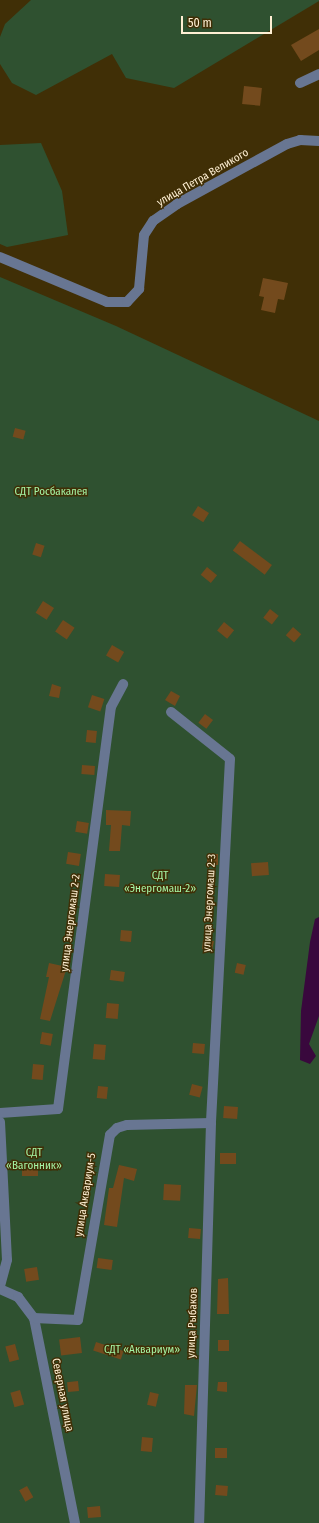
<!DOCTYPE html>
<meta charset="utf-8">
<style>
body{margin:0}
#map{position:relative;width:319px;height:1523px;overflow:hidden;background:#402f06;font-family:"Fira Sans Condensed",sans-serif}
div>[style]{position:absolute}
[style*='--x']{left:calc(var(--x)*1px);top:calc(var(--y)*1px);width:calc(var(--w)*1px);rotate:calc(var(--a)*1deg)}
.green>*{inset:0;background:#2f5130}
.water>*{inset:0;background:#39083d}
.building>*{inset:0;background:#734a1d;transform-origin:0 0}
.minor>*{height:10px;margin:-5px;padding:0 5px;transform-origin:5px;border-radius:5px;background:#687692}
span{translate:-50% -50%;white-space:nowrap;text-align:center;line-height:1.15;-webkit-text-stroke:3px #402f06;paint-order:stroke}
.street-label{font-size:11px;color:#fff0d4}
.park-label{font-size:11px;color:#a4f4a5}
.scale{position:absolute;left:181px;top:16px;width:91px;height:18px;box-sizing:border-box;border:2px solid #fff0d4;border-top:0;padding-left:5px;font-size:12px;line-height:14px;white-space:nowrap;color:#fff0d4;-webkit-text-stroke:3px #402f06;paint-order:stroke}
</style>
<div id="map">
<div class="green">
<i style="clip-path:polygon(31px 0,319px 0,319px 1px,174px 88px,126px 78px,112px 54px,36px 95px,12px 83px,0 64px,0 37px,5px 24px)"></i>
<i style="clip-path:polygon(41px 143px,62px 191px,68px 235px,7px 247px,0 244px,0 145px)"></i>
<i style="clip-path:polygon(0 277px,116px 326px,319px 421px,319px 1523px,0 1523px)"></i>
</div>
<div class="water">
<i style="clip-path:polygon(319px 917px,319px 1016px,309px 1044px,316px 1056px,310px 1064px,300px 1060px,301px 1011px,310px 942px,315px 919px)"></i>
</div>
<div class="building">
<i style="clip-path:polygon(319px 29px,319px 50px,301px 61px,291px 45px)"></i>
<i style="left:244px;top:86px;width:18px;height:18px;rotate:6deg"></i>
<i style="clip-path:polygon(263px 278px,288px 283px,284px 300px,278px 299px,275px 313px,261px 310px,264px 297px,259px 296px)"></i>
<i style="left:15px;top:428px;width:11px;height:9px;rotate:15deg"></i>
<i style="left:198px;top:506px;width:13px;height:11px;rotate:32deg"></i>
<i style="left:240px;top:541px;width:40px;height:12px;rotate:37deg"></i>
<i style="left:36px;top:543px;width:9px;height:12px;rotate:18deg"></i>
<i style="left:207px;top:567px;width:13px;height:10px;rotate:39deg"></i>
<i style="left:43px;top:601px;width:13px;height:14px;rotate:32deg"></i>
<i style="left:270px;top:609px;width:11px;height:11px;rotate:38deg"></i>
<i style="left:63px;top:620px;width:14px;height:14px;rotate:34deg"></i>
<i style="left:224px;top:622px;width:13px;height:11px;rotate:39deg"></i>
<i style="left:293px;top:627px;width:11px;height:11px;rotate:41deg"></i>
<i style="left:112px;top:645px;width:14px;height:12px;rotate:30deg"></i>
<i style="clip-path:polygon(52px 684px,61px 687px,59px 698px,49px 696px)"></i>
<i style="clip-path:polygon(171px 691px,180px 696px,175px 706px,165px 700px)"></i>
<i style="left:92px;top:695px;width:13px;height:13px;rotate:18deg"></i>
<i style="left:205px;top:714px;width:10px;height:11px;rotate:37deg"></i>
<i style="left:87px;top:730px;width:10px;height:12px;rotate:6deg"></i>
<i style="left:82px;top:765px;width:13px;height:9px;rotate:4deg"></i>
<i style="clip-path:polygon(106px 810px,131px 811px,130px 826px,122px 825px,120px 851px,109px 851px,111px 825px,106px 825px)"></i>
<i style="left:77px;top:821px;width:12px;height:11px;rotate:9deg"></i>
<i style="left:68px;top:852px;width:13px;height:12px;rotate:9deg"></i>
<i style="left:207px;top:854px;width:11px;height:11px"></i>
<i style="left:268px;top:862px;width:13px;height:17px;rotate:86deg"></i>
<i style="left:105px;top:874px;width:15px;height:12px;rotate:4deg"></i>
<i style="left:121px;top:930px;width:11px;height:11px;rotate:5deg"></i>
<i style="clip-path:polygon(203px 940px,214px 941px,212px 951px,202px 949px)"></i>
<i style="clip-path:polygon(49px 963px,67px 967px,50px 1021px,40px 1019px,49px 977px,46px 977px)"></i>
<i style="left:237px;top:963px;width:9px;height:10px;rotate:13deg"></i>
<i style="left:111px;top:970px;width:14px;height:10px;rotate:8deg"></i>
<i style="left:107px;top:1003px;width:12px;height:15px;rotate:5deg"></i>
<i style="left:42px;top:1032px;width:11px;height:12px;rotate:10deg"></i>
<i style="left:193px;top:1043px;width:12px;height:10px;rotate:5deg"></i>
<i style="left:94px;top:1044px;width:12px;height:15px;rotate:5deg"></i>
<i style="left:33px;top:1064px;width:11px;height:15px;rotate:5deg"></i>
<i style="left:192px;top:1084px;width:11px;height:11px;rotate:15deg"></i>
<i style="left:98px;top:1086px;width:10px;height:12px;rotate:6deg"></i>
<i style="left:224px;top:1106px;width:14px;height:12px;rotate:4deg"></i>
<i style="left:220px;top:1153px;width:16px;height:11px"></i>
<i style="clip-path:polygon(119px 1165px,137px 1169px,134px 1181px,124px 1178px,117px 1227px,104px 1225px,109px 1188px,113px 1188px)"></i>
<i style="left:38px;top:1166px;width:10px;height:16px;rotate:90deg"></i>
<i style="left:164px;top:1184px;width:17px;height:16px;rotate:3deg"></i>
<i style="left:189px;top:1228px;width:12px;height:10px;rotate:5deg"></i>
<i style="left:98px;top:1258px;width:15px;height:10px;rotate:8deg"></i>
<i style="left:37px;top:1267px;width:13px;height:13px;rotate:81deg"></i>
<i style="clip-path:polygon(228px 1278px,229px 1314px,217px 1314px,218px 1279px)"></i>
<i style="left:80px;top:1337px;width:16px;height:21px;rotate:83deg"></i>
<i style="left:218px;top:1340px;width:11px;height:11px"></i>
<i style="left:96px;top:1342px;width:29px;height:9px;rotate:18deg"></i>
<i style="left:15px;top:1344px;width:16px;height:10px;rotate:75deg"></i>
<i style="left:78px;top:1381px;width:10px;height:11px;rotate:84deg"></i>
<i style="clip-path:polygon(218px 1382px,227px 1382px,227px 1392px,217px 1391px)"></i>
<i style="clip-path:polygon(185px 1385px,197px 1385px,194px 1416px,184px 1414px)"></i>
<i style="left:20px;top:1390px;width:15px;height:10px;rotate:74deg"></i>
<i style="left:150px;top:1392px;width:9px;height:13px;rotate:13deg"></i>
<i style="left:142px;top:1437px;width:11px;height:14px;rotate:5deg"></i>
<i style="left:227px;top:1448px;width:10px;height:12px;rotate:90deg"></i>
<i style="left:216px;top:1485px;width:12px;height:10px;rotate:5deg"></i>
<i style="left:27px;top:1486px;width:13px;height:9px;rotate:61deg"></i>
<i style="left:100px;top:1506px;width:11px;height:13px;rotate:85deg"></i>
</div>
<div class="minor">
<i style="--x:300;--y:83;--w:21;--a:-25"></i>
<i style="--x:0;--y:257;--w:116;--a:22.8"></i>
<i style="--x:107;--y:302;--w:20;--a:0"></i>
<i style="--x:127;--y:302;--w:18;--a:-47"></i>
<i style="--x:139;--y:289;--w:54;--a:-84.7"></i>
<i style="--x:144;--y:235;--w:17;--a:-57"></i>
<i style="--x:153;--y:221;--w:29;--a:-35"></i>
<i style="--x:177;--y:204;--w:125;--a:-28.6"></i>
<i style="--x:287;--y:144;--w:14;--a:-17"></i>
<i style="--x:300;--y:140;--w:19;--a:3"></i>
<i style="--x:171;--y:712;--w:75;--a:38.5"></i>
<i style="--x:230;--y:759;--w:364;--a:93"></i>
<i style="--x:211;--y:1123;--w:400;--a:91.7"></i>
<i style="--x:0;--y:1113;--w:58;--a:-3.9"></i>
<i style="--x:58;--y:1109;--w:405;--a:-82.5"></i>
<i style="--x:111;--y:707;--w:26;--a:-62"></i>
<i style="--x:0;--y:1122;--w:138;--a:87.1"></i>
<i style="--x:7;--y:1260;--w:28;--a:105"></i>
<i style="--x:0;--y:1289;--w:20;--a:24"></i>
<i style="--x:18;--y:1297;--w:26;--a:53"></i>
<i style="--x:34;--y:1318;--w:209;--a:78.7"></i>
<i style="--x:34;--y:1318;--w:44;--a:2.6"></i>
<i style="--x:78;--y:1320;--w:188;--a:-80.2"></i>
<i style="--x:110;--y:1135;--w:10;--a:-45"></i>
<i style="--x:117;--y:1128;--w:10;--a:-17"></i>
<i style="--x:127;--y:1125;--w:84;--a:-1.4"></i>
</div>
<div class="street-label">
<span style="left:203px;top:178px;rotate:-30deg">улица Петра Великого</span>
<span style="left:210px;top:903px;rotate:-87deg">улица Энергомаш 2-3</span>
<span style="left:71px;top:923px;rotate:-83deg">улица Энергомаш 2-2</span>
<span style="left:86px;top:1195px;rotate:-81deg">улица Аквариум-5</span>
<span style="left:193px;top:1323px;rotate:-88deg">улица Рыбаков</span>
<span style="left:62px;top:1395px;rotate:79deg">Северная улица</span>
</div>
<div class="park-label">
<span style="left:51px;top:492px">СДТ Росбакалея</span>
<span style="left:160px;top:883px">СДТ<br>«Энергомаш-2»</span>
<span style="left:34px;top:1160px">СДТ<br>«Вагонник»</span>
<span style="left:142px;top:1350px">СДТ «Аквариум»</span>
</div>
<div class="scale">50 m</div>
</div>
